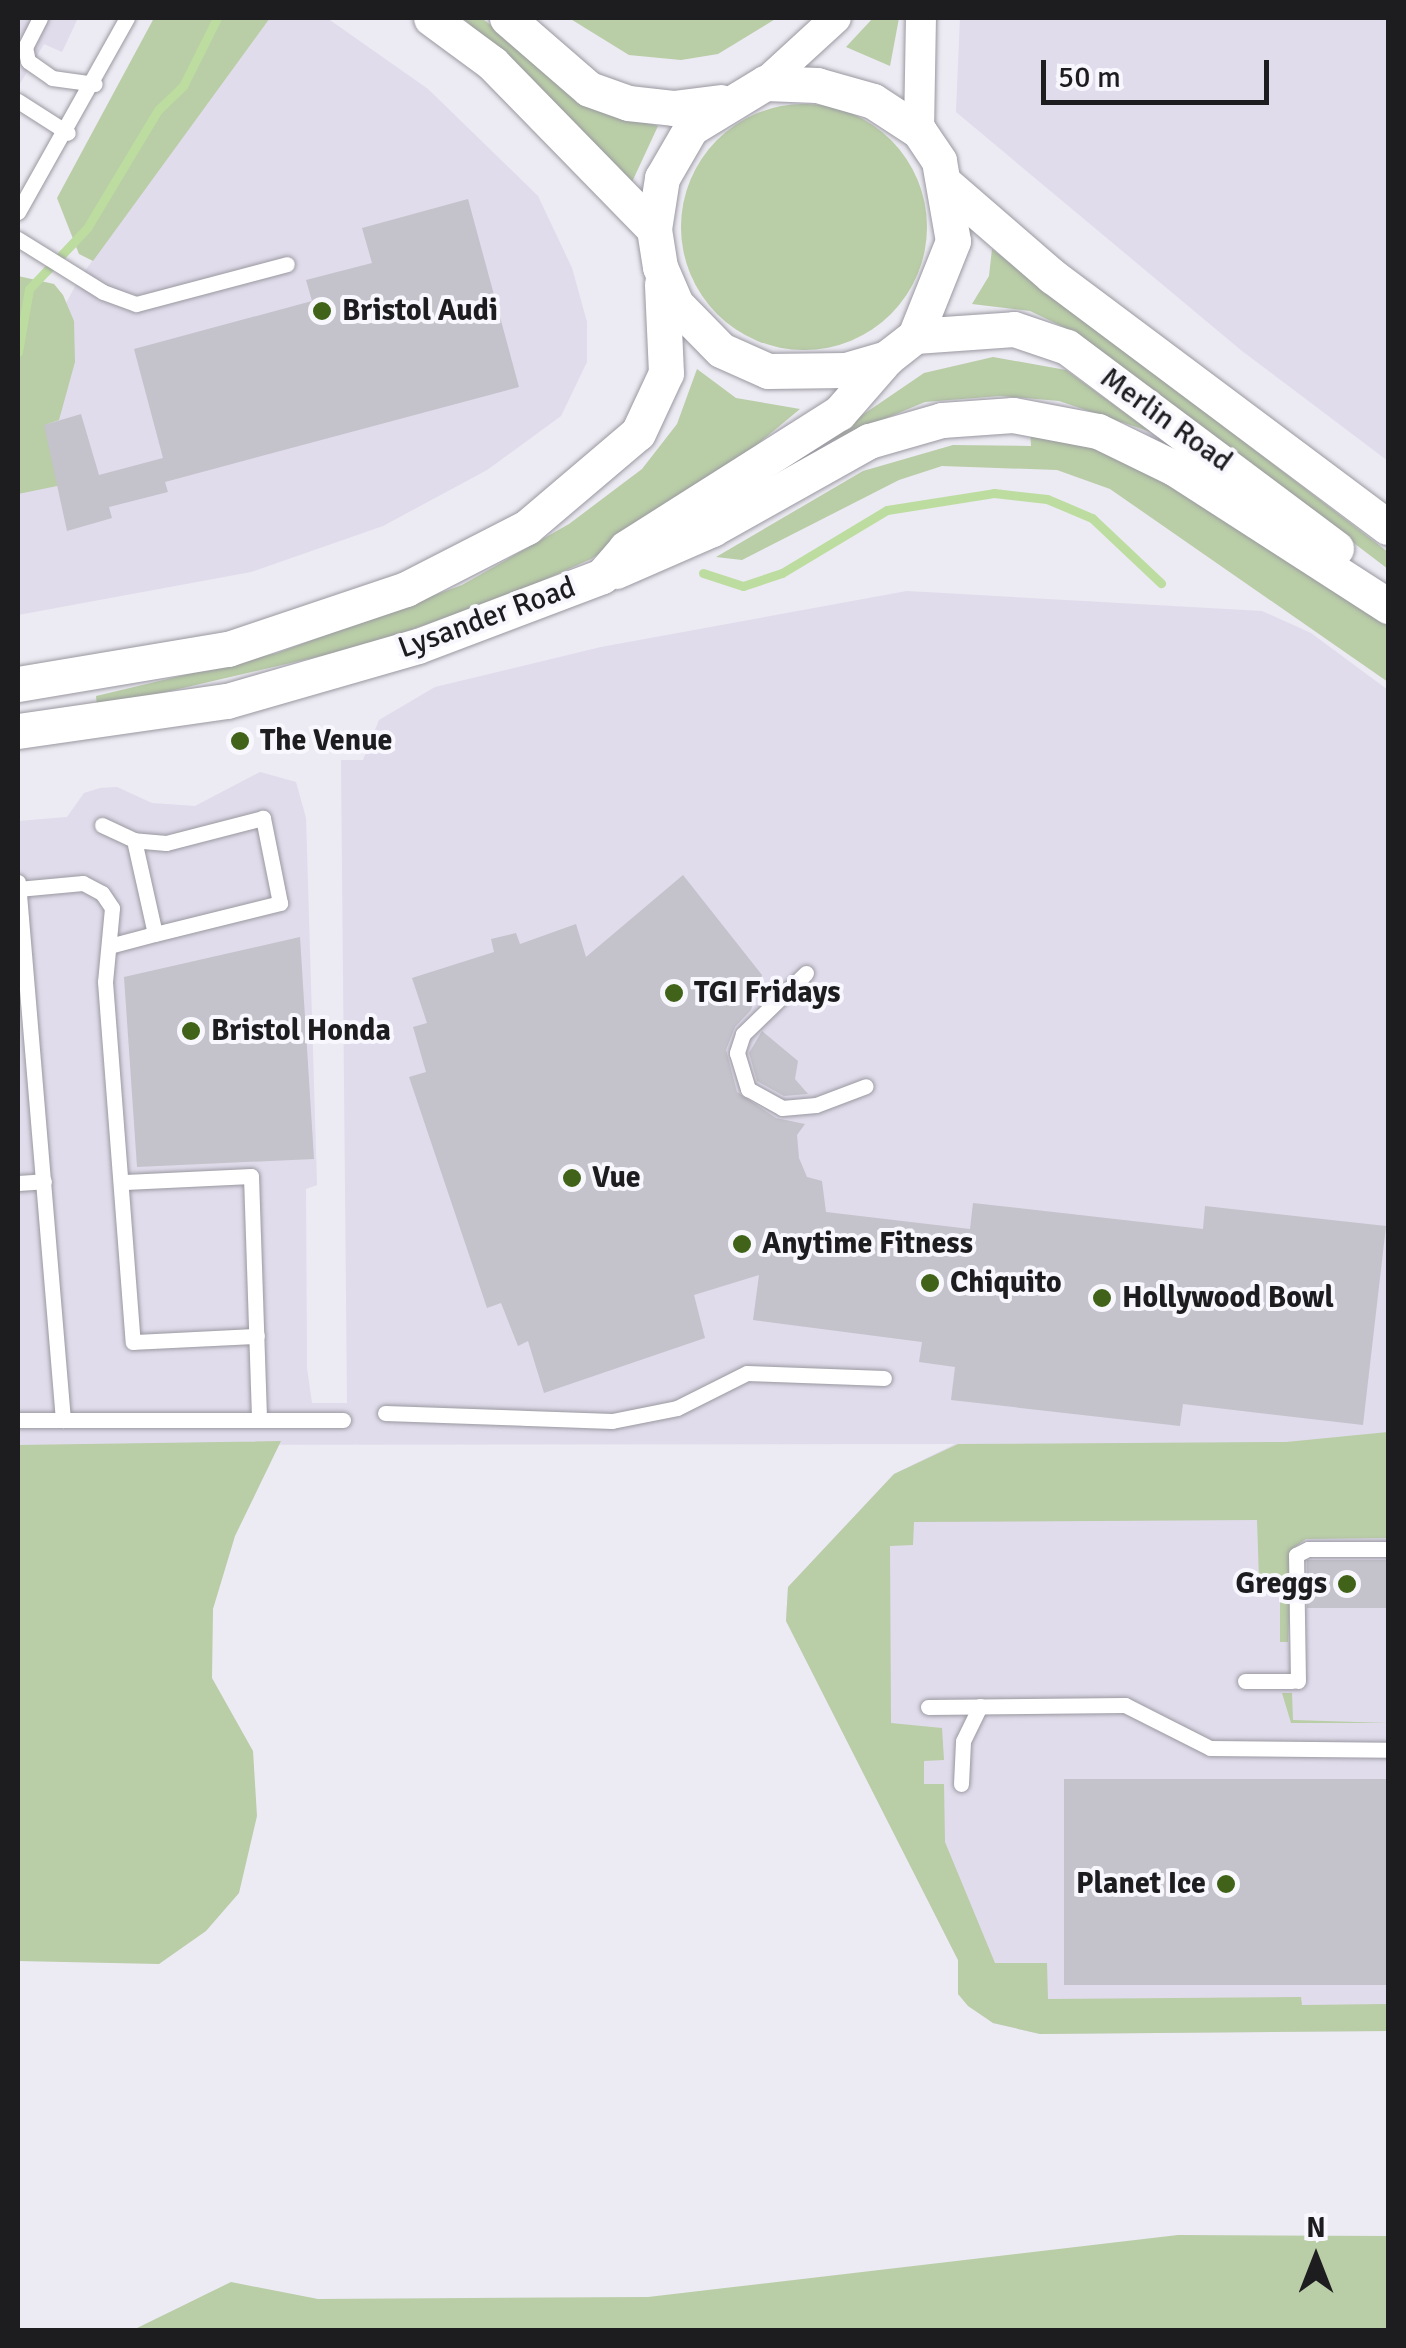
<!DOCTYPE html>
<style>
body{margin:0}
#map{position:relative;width:1406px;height:2348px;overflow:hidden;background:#eceaf2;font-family:Signika,sans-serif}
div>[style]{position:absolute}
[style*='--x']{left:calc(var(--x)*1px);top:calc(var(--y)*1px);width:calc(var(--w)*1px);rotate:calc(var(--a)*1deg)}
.built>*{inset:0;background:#e0dceb}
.green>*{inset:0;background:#b9cda7}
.round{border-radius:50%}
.stream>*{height:9px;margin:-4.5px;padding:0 4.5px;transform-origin:4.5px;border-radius:4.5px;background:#bcdd9f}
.building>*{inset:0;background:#c4c2ca;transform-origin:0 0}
.roads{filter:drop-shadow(0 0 2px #9a98a0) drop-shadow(0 0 2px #9a98a0)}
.service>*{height:15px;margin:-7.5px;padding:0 7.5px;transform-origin:7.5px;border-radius:7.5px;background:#fff}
.minor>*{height:30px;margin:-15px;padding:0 15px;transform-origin:15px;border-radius:15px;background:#fff}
.tertiary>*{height:35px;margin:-17.5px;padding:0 17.5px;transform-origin:17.5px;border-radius:17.5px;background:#fff}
.dots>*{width:28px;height:28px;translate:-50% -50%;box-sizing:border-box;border:5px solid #f9f7fe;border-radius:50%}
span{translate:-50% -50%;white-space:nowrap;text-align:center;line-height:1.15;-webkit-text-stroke:8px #f9f7fe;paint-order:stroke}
.poi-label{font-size:30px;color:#1d1d20;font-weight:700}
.left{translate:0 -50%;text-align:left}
.right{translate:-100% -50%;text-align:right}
.street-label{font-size:30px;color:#1d1d20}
.frame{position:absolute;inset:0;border:20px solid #1d1d20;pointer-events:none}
.north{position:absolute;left:1266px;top:2208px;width:100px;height:100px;-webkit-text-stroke:8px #f9f7fe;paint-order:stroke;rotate:0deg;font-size:28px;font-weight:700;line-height:40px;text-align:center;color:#1d1d20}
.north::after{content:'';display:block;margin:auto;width:35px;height:45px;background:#1d1d20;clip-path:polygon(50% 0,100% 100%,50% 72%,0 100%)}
.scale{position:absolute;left:1041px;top:60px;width:228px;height:45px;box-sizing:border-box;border:5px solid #1d1d20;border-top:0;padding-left:12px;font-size:30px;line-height:35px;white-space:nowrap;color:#1d1d20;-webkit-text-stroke:8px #f9f7fe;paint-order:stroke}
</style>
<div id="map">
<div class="built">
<i style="clip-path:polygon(18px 18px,78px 18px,62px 52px,44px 44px,18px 87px)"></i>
<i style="clip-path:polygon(270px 18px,327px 18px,428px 89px,538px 196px,572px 268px,587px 322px,587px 362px,561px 416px,487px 470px,383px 526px,251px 572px,18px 615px,18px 393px,79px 279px)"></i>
<i style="clip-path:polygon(960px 18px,1388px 18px,1388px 461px,1242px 351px,956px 112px)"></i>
<i style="clip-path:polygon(907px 591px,1262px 611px,1311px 633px,1388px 690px,1388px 2031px,1040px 2034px,993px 2023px,958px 1994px,958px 1960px,786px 1621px,788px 1587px,894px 1474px,955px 1444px,18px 1445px,18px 821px,67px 817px,84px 793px,100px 788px,117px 787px,152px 803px,195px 806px,260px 772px,296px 782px,306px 818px,317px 1185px,306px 1189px,307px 1368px,312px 1403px,347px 1403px,341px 760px,363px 760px,379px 720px,435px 687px,601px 647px)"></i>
</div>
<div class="green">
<i style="clip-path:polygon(154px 18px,270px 18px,93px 261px,79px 254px,57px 198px)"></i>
<i style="clip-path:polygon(463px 18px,482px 18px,591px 108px,658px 126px,632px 182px)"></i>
<i style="clip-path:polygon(569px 18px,777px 18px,718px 54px,681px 60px,629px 55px)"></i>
<i style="clip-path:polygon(873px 18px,899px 18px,890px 66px,846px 47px)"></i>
<i class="round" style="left:681px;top:104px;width:246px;height:246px"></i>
<i style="clip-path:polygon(992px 249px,1388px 552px,1388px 569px,1080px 335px,1030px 311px,972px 304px,989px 276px)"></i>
<i style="clip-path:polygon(18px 276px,54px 284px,63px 295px,74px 321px,75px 362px,59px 420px,45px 425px,62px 485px,18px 494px)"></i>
<i style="clip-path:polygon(993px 357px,1066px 370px,1151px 432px,1059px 401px,1000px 396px,925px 402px,814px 448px,924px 373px)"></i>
<i style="clip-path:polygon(697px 369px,736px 398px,800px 409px,724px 472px,591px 559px,499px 600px,360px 647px,97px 708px,96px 696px,277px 653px,462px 585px,569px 524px,642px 469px,677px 424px)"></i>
<i style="clip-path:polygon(1030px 427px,1125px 452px,1388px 624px,1388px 682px,1110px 489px,1057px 470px,942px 466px,899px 480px,742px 560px,716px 557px,863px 471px,953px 445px,1031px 446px)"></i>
<i style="clip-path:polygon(1388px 1432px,1388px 1538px,1306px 1539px,1292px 1549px,1288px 1642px,1280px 1642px,1280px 1579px,1259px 1579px,1257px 1520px,914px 1522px,913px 1545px,890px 1546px,891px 1723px,942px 1728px,944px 1760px,924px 1761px,924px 1784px,944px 1784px,945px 1842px,995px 1963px,1047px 1963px,1048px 1999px,1301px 1997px,1302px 2005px,1388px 2004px,1388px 2031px,1040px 2034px,993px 2023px,968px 2006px,958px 1994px,958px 1960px,786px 1621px,788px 1587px,894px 1474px,958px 1444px,1286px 1442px)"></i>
<i style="clip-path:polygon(281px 1441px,235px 1536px,213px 1609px,212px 1678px,253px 1751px,257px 1816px,239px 1893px,206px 1931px,159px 1964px,18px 1961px,18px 1445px)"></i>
<i style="clip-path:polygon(1282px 1693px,1292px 1693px,1293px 1720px,1388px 1723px,1291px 1723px)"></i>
<i style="clip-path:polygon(1178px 2235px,1388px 2236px,1388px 2330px,133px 2330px,231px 2282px,318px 2299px,648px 2297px)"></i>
</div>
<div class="stream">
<i style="--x:18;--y:352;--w:64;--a:-80.1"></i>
<i style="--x:29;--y:289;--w:84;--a:-46.4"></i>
<i style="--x:87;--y:228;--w:138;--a:-59"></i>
<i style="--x:158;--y:110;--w:35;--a:-44"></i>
<i style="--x:183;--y:86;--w:76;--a:-63.4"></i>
<i style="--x:703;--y:573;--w:42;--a:18"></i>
<i style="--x:743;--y:586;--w:41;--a:-18.4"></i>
<i style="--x:782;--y:573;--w:122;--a:-31"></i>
<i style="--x:887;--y:510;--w:108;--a:-9"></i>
<i style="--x:994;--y:493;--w:53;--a:6.5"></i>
<i style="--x:1047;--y:499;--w:49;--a:22.9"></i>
<i style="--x:1092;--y:518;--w:95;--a:43.3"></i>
</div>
<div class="building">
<i style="clip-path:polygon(468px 199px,519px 387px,165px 482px,168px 492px,109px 507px,112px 518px,67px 531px,44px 425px,81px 414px,99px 475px,163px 458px,134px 349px,312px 301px,306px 280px,372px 263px,362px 228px)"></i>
<i style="clip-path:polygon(683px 875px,762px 975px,751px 1010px,735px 1027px,726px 1050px,737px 1092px,776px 1118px,805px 1124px,797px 1135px,799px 1158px,807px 1177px,822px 1181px,826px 1212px,970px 1229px,973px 1203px,1203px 1229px,1205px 1206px,1386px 1226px,1363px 1425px,1183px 1404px,1180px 1426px,951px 1400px,955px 1367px,919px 1362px,922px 1342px,753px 1320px,759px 1275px,694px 1295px,705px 1338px,544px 1393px,528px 1341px,518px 1346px,501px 1303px,487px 1308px,409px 1077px,426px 1072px,413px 1027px,427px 1023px,412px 978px,494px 952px,491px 939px,516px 933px,520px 944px,576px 924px,586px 957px)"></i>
<i style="clip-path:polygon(300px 937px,314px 1159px,137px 1167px,124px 977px)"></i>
<i style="clip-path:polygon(762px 1031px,798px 1061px,795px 1079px,808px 1094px,784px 1096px,757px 1081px,749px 1053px)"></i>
<i style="left:1388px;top:1560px;width:48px;height:81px;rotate:90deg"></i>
<i style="left:1388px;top:1779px;width:206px;height:324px;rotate:90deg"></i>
</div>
<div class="roads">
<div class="service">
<i style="--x:40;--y:18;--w:33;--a:117"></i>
<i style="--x:25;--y:47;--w:14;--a:78"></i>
<i style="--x:28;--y:61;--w:29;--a:35"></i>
<i style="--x:52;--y:78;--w:43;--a:7.9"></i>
<i style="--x:18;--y:101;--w:59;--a:32.6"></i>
<i style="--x:18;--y:212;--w:223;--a:-60.7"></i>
<i style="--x:18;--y:239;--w:100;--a:31.9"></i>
<i style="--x:103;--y:292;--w:35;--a:20"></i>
<i style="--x:136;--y:304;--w:156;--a:-14.8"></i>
<i style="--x:102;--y:825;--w:35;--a:25"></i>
<i style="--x:18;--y:882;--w:540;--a:85.22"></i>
<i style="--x:18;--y:889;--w:65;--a:-5.3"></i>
<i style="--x:83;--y:883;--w:21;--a:28"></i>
<i style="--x:102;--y:893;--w:18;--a:56"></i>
<i style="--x:112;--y:908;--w:74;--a:95.4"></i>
<i style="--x:105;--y:982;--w:361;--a:85.6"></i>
<i style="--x:133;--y:1342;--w:124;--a:-2.8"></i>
<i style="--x:113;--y:945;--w:43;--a:-14.7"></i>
<i style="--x:155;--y:934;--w:129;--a:-13.9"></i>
<i style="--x:280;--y:903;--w:87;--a:-101.3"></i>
<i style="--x:263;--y:818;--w:100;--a:165.5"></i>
<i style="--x:166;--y:843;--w:32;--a:-175"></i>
<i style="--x:134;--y:840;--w:96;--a:77.4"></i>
<i style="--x:806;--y:973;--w:88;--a:135.9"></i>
<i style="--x:743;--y:1034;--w:20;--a:108"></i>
<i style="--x:737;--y:1053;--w:38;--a:73"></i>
<i style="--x:748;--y:1089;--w:39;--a:29"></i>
<i style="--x:782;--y:1108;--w:34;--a:-5"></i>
<i style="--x:816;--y:1105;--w:53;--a:-20.8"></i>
<i style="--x:125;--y:1182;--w:126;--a:-2.7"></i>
<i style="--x:251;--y:1176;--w:244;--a:88.1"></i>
<i style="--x:18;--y:1183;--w:26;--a:-4"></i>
<i style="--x:385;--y:1413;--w:227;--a:2"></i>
<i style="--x:612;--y:1421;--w:66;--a:-11.3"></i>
<i style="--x:677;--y:1408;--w:78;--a:-26.6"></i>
<i style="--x:747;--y:1373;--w:137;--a:2.1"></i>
<i style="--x:18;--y:1420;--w:325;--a:0"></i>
<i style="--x:1245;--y:1681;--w:47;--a:0"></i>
<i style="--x:1298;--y:1681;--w:126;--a:-90.9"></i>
<i style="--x:1296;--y:1555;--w:13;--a:-27"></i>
<i style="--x:1308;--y:1549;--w:80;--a:0"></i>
<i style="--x:928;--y:1707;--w:197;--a:-0.6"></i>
<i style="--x:1125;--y:1705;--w:95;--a:26.8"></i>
<i style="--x:1210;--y:1748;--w:178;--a:0.6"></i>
<i style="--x:961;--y:1784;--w:43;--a:-87.3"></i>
<i style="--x:963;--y:1741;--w:39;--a:-64"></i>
</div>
<div class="minor">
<i style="--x:765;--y:83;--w:96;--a:-42.5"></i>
<i style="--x:919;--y:131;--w:113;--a:-89"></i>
</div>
<div class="tertiary">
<i style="--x:431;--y:18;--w:76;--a:36.4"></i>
<i style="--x:492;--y:63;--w:232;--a:45.7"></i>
<i style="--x:507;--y:18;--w:108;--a:40.9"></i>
<i style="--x:589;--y:89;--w:41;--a:19.7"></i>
<i style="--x:628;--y:103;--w:45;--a:6.3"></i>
<i style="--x:673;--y:108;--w:48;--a:-7.1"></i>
<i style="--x:765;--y:83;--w:52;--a:2.2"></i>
<i style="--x:817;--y:85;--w:58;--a:15.9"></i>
<i style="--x:873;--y:101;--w:55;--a:33.1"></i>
<i style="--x:919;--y:131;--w:36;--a:56"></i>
<i style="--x:939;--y:161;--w:81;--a:80.1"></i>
<i style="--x:953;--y:241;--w:102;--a:111.8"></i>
<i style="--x:915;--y:336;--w:36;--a:142"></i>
<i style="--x:887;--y:358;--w:43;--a:163.7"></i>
<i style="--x:846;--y:370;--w:78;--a:179.3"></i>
<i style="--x:768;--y:371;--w:51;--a:-155.9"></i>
<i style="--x:721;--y:350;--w:64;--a:-134.4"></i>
<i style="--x:676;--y:304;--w:40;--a:-113.4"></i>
<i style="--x:660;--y:267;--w:38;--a:-99"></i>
<i style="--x:654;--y:229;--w:52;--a:-81.1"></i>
<i style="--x:662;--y:178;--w:58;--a:-59.9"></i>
<i style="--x:691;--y:128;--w:87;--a:-31.3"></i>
<i style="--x:948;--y:186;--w:138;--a:40.9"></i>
<i style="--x:1052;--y:276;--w:419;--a:36.8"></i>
<i style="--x:915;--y:336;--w:99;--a:-4"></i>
<i style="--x:1014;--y:329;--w:56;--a:18.8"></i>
<i style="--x:1067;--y:347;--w:336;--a:36.8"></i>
<i style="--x:616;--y:571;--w:105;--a:-23.6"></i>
<i style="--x:712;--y:529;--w:180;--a:-29.3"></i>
<i style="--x:869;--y:441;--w:76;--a:-16"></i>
<i style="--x:942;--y:420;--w:71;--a:-4"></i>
<i style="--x:1013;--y:415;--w:86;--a:10.7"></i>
<i style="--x:1098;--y:431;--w:85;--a:26"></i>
<i style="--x:1174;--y:468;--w:255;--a:32.8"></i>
<i style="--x:18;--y:684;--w:213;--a:-9.5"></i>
<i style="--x:228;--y:649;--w:188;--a:-18.6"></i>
<i style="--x:406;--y:589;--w:136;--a:-27.1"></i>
<i style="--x:527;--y:527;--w:145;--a:-40.3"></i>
<i style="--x:638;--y:433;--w:66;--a:-65"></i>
<i style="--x:666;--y:373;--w:89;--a:-92.6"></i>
<i style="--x:18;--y:731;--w:211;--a:-8.2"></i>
<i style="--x:227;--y:701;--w:199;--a:-16.1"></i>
<i style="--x:418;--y:646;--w:197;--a:-20.8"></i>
<i style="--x:602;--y:576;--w:37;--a:-49"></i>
<i style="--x:626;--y:548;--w:252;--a:-32.4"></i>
<i style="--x:839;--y:413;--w:73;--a:-48.9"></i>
</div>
</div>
<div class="dots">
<i style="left:322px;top:311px;background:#416319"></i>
<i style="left:240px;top:741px;background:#416319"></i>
<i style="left:674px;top:993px;background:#416319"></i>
<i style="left:191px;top:1031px;background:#416319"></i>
<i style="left:572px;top:1178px;background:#416319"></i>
<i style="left:742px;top:1244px;background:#416319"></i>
<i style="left:930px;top:1283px;background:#416319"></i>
<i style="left:1102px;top:1298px;background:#416319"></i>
<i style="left:1347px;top:1584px;background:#416319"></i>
<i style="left:1226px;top:1884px;background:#416319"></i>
</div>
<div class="poi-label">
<span class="left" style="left:342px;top:311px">Bristol Audi</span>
<span class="left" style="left:260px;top:741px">The Venue</span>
<span class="left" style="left:694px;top:993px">TGI Fridays</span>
<span class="left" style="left:211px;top:1031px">Bristol Honda</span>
<span class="left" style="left:592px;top:1178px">Vue</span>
<span class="left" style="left:762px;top:1244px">Anytime Fitness</span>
<span class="left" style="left:950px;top:1283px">Chiquito</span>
<span class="left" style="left:1122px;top:1298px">Hollywood Bowl</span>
<span class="right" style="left:1327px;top:1584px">Greggs</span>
<span class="right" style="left:1206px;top:1884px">Planet Ice</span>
</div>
<div class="street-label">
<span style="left:1166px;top:420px;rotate:36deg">Merlin Road</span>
<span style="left:487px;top:618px;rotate:-20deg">Lysander Road</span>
</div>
<div class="frame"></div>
<div class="north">N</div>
<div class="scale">50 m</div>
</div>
